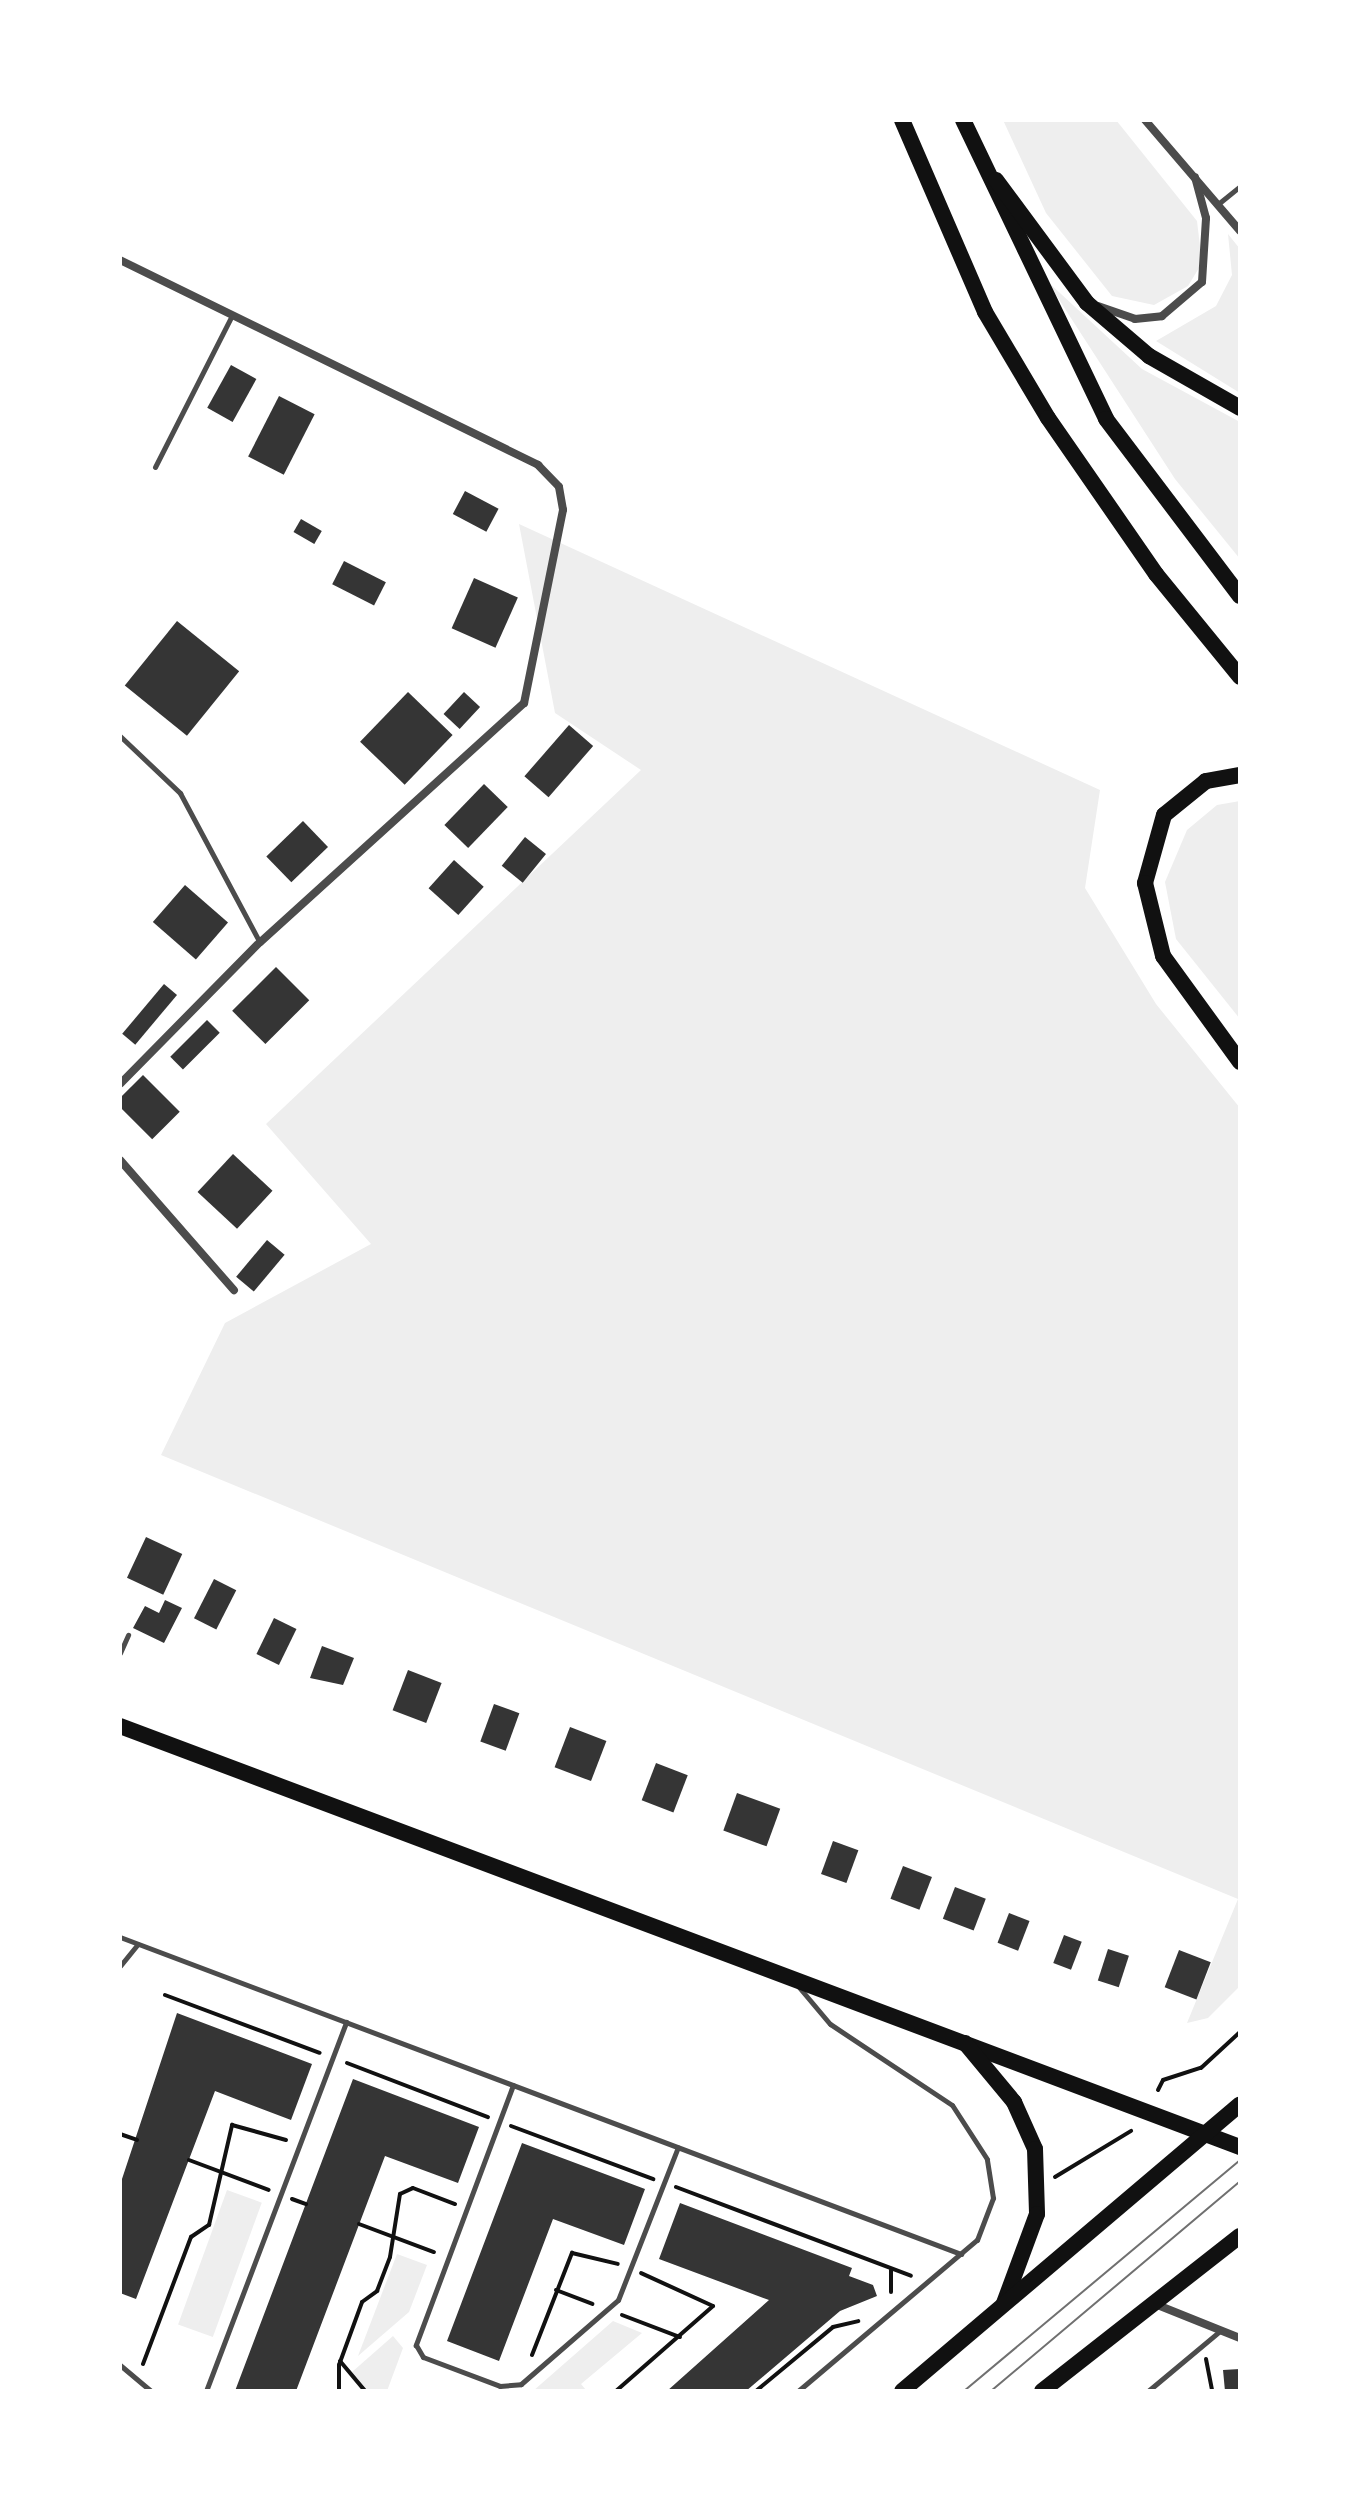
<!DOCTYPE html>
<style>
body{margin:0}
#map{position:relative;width:1360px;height:2511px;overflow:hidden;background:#fff;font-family:Ubuntu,sans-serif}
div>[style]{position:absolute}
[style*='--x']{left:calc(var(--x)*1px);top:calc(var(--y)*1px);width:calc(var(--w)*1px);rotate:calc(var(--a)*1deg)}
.green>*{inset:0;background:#eee;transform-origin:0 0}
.building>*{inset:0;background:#353535;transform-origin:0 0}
.path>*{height:4px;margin:-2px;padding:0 2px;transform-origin:2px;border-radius:2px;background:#111}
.service>*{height:5px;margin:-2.5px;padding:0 2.5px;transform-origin:2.5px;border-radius:2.5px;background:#4c4c4c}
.minor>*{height:8px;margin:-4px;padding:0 4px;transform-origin:4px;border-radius:4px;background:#4c4c4c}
.secondary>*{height:16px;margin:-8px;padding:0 8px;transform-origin:8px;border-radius:8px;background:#111}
.primary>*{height:16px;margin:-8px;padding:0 8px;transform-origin:8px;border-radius:8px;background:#111}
.tram>*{height:2px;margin:-1px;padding:0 1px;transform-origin:1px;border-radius:1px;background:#707070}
span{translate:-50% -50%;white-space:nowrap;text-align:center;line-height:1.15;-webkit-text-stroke:7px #fff;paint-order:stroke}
.frame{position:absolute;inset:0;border:122px solid #fff;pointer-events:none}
</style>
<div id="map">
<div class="green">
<i style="clip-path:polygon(1003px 120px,1116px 120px,1197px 221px,1202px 263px,1188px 286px,1154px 305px,1112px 296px,1046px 213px)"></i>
<i style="clip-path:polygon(1228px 234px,1240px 249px,1240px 393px,1156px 341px,1216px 306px,1232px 275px)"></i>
<i style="clip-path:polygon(1047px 281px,1142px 369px,1240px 422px,1240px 559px,1175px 479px)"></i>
<i style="clip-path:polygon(519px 524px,1100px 790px,1085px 888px,1156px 1004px,1240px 1108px,1240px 1986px,1208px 2018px,1187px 2023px,1238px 1899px,161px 1455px,225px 1323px,371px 1244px,266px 1124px,641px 770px,555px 713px)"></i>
<i style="clip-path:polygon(1240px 801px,1240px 1019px,1176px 939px,1165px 882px,1187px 830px,1217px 805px)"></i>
<i style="left:227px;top:2190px;width:37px;height:143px;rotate:20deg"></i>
<i style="clip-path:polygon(397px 2254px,427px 2265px,409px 2312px,358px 2356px)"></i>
<i style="clip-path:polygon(613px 2321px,642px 2333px,581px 2384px,586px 2390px,533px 2391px)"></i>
<i style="clip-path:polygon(393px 2336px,403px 2348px,387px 2391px,368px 2391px,352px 2372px)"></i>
</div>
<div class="building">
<i style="left:231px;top:365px;width:29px;height:49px;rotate:29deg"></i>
<i style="left:279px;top:396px;width:40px;height:68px;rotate:27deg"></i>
<i style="left:465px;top:491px;width:38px;height:26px;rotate:28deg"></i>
<i style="left:301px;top:519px;width:24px;height:15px;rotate:30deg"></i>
<i style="left:344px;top:561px;width:47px;height:26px;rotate:27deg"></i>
<i style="left:474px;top:578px;width:48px;height:55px;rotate:24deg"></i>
<i style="left:177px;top:621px;width:80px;height:83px;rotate:39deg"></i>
<i style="left:408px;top:692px;width:62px;height:69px;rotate:44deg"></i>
<i style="left:464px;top:692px;width:22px;height:30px;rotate:43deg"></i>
<i style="left:569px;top:725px;width:32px;height:68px;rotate:41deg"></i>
<i style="left:484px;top:784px;width:33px;height:57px;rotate:44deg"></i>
<i style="left:303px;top:821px;width:36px;height:51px;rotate:46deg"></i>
<i style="left:525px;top:837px;width:27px;height:37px;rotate:39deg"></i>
<i style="left:454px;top:860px;width:40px;height:38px;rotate:42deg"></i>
<i style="left:185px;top:885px;width:57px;height:49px;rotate:41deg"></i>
<i style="left:276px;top:967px;width:47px;height:62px;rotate:45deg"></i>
<i style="left:164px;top:984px;width:17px;height:65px;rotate:40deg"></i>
<i style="left:207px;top:1020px;width:18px;height:52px;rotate:45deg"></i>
<i style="left:143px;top:1075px;width:52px;height:39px;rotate:45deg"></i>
<i style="left:233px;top:1154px;width:54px;height:52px;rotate:43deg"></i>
<i style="left:267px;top:1240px;width:23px;height:48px;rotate:40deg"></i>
<i style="left:146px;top:1537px;width:40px;height:45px;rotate:25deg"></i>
<i style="left:214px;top:1579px;width:25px;height:44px;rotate:27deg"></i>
<i style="clip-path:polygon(165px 1600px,182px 1608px,164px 1643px,133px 1628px,145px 1606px,159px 1613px)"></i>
<i style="left:274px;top:1618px;width:25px;height:40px;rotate:26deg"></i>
<i style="clip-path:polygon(322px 1646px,354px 1658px,343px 1685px,310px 1678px)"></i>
<i style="left:408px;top:1670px;width:36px;height:43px;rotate:21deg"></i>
<i style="left:494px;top:1704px;width:27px;height:40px;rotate:20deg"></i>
<i style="left:570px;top:1727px;width:39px;height:43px;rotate:21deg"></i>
<i style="left:656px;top:1763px;width:34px;height:40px;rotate:21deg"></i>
<i style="left:737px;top:1793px;width:46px;height:40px;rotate:20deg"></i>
<i style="left:833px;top:1841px;width:27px;height:35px;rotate:20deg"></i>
<i style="left:903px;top:1866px;width:31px;height:35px;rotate:21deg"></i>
<i style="left:955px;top:1887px;width:33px;height:34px;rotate:21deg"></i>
<i style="left:1009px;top:1913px;width:22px;height:32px;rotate:21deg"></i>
<i style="left:1064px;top:1935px;width:19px;height:30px;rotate:21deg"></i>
<i style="left:1108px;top:1949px;width:22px;height:33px;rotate:18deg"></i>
<i style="left:1179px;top:1950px;width:34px;height:40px;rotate:21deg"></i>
<i style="clip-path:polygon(177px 2013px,312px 2064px,291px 2120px,215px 2091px,136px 2299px,120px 2293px,120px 2185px)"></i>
<i style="clip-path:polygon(353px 2079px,479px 2127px,458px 2183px,385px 2156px,296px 2391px,235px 2391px)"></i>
<i style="clip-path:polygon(522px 2143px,645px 2189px,624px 2245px,553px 2219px,499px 2361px,447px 2341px)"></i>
<i style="clip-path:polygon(680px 2203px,852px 2268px,849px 2276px,873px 2285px,877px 2296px,840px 2311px,746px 2391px,667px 2391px,769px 2300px,659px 2259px)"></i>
<i style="clip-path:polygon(1240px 2369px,1240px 2391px,1225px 2391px,1223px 2370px)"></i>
</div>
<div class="path">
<i style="--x:165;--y:1995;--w:165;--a:20.5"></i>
<i style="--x:347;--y:2063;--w:151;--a:21"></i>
<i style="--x:1158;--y:2090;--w:11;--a:-63"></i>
<i style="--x:1163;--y:2080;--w:40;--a:-18"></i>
<i style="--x:1201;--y:2068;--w:53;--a:-42.7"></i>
<i style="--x:511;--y:2126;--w:152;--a:20.5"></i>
<i style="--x:120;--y:2134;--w:18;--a:19"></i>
<i style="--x:189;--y:2160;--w:85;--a:20.6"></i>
<i style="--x:1055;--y:2177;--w:89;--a:-31.2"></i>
<i style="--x:676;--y:2187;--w:251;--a:20.7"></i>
<i style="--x:292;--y:2199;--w:15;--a:20"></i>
<i style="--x:359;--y:2224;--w:80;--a:20.5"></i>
<i style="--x:891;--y:2270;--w:22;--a:90"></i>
<i style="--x:556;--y:2290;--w:39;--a:21"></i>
<i style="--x:622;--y:2315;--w:62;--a:20.8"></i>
<i style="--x:532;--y:2355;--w:110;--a:-68.6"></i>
<i style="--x:572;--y:2253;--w:47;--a:13.4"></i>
<i style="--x:1206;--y:2359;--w:33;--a:79"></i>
<i style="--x:340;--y:2361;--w:39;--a:50"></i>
<i style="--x:143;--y:2364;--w:136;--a:-69.3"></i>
<i style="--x:191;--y:2237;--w:22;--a:-34"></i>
<i style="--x:209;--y:2225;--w:103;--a:-77"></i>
<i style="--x:232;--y:2125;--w:56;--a:15.5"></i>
<i style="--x:339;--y:2391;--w:26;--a:-90"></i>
<i style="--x:339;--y:2365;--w:67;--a:-69.9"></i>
<i style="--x:362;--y:2302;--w:19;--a:-36"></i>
<i style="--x:377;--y:2291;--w:36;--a:-69"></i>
<i style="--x:390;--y:2257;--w:64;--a:-81"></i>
<i style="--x:400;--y:2194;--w:14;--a:-25"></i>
<i style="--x:413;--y:2188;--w:45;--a:20.9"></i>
<i style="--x:616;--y:2391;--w:129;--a:-41.2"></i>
<i style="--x:713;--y:2306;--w:79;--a:-155.4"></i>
<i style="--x:756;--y:2391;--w:100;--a:-39.7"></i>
<i style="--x:833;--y:2327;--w:26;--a:-13"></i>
</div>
<div class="service">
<i style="--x:1218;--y:204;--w:28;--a:-39"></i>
<i style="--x:155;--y:467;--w:170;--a:-63.1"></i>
<i style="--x:120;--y:736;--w:83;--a:43.5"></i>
<i style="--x:180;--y:793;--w:168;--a:61.9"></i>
<i style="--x:120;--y:1653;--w:20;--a:-66"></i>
<i style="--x:120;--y:1937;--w:899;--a:20.65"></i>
<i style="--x:120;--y:1966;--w:28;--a:-51"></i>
<i style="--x:513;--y:2085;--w:278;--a:110.5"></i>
<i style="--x:416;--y:2345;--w:14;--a:60"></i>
<i style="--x:423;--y:2357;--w:82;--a:20.6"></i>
<i style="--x:500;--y:2386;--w:21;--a:-5"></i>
<i style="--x:521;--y:2384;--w:128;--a:-40.9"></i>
<i style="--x:618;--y:2300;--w:164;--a:-68.6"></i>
<i style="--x:120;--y:2365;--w:40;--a:40"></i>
<i style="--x:206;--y:2391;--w:395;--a:-69.2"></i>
<i style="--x:798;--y:2391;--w:234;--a:-40.2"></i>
<i style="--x:977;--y:2240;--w:45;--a:-69.1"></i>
<i style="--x:993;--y:2198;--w:39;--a:-99"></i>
<i style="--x:987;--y:2159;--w:64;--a:-122.9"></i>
<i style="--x:952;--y:2105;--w:146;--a:-146.4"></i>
<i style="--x:830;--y:2024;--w:50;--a:-130.1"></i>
<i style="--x:1148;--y:2391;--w:95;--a:-39.9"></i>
</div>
<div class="minor">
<i style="--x:1145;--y:120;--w:146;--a:49.4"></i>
<i style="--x:120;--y:260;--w:466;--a:26.1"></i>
<i style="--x:538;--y:465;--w:30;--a:46"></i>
<i style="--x:559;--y:487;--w:23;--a:80"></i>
<i style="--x:563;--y:510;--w:197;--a:101.4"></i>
<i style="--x:524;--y:703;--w:356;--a:137.8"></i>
<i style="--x:260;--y:942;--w:199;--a:134.6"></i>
<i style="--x:1098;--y:306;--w:39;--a:19"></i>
<i style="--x:1135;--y:319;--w:27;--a:-6"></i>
<i style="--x:1162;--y:316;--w:52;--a:-40.4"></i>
<i style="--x:1202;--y:282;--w:64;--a:-86.4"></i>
<i style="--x:1206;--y:218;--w:42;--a:-105"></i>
<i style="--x:120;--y:1160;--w:173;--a:48.8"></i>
<i style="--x:1155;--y:2304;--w:92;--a:21.8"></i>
</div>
<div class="secondary">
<i style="--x:120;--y:1726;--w:1197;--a:20.6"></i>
<i style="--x:965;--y:2043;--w:77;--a:50.3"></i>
<i style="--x:1014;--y:2102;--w:51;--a:65.9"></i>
<i style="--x:1035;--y:2149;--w:65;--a:88.2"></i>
<i style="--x:1037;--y:2214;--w:95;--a:110.3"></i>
<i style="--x:902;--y:2391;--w:443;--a:-40.3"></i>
<i style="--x:1042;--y:2391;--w:251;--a:-38.1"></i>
</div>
<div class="primary">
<i style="--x:902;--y:120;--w:209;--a:66.6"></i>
<i style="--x:985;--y:312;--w:123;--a:59.3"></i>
<i style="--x:1048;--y:418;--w:190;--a:55.3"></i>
<i style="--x:1156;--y:574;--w:133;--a:50.8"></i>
<i style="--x:963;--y:120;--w:331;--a:64.4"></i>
<i style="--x:1106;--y:419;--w:222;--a:52.9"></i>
<i style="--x:996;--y:180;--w:153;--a:53.5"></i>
<i style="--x:1087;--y:303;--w:82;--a:40.5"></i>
<i style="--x:1149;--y:356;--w:105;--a:29.7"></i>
<i style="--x:1240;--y:775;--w:35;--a:170"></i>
<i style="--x:1206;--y:781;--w:54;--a:141"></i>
<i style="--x:1164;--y:815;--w:71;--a:105.6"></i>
<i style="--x:1145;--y:883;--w:75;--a:76.1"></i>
<i style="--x:1163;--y:956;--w:131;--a:54"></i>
</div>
<div class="tram">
<i style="--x:964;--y:2391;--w:360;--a:-39.9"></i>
<i style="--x:991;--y:2391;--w:326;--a:-40.1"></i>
</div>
<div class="frame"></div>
</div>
